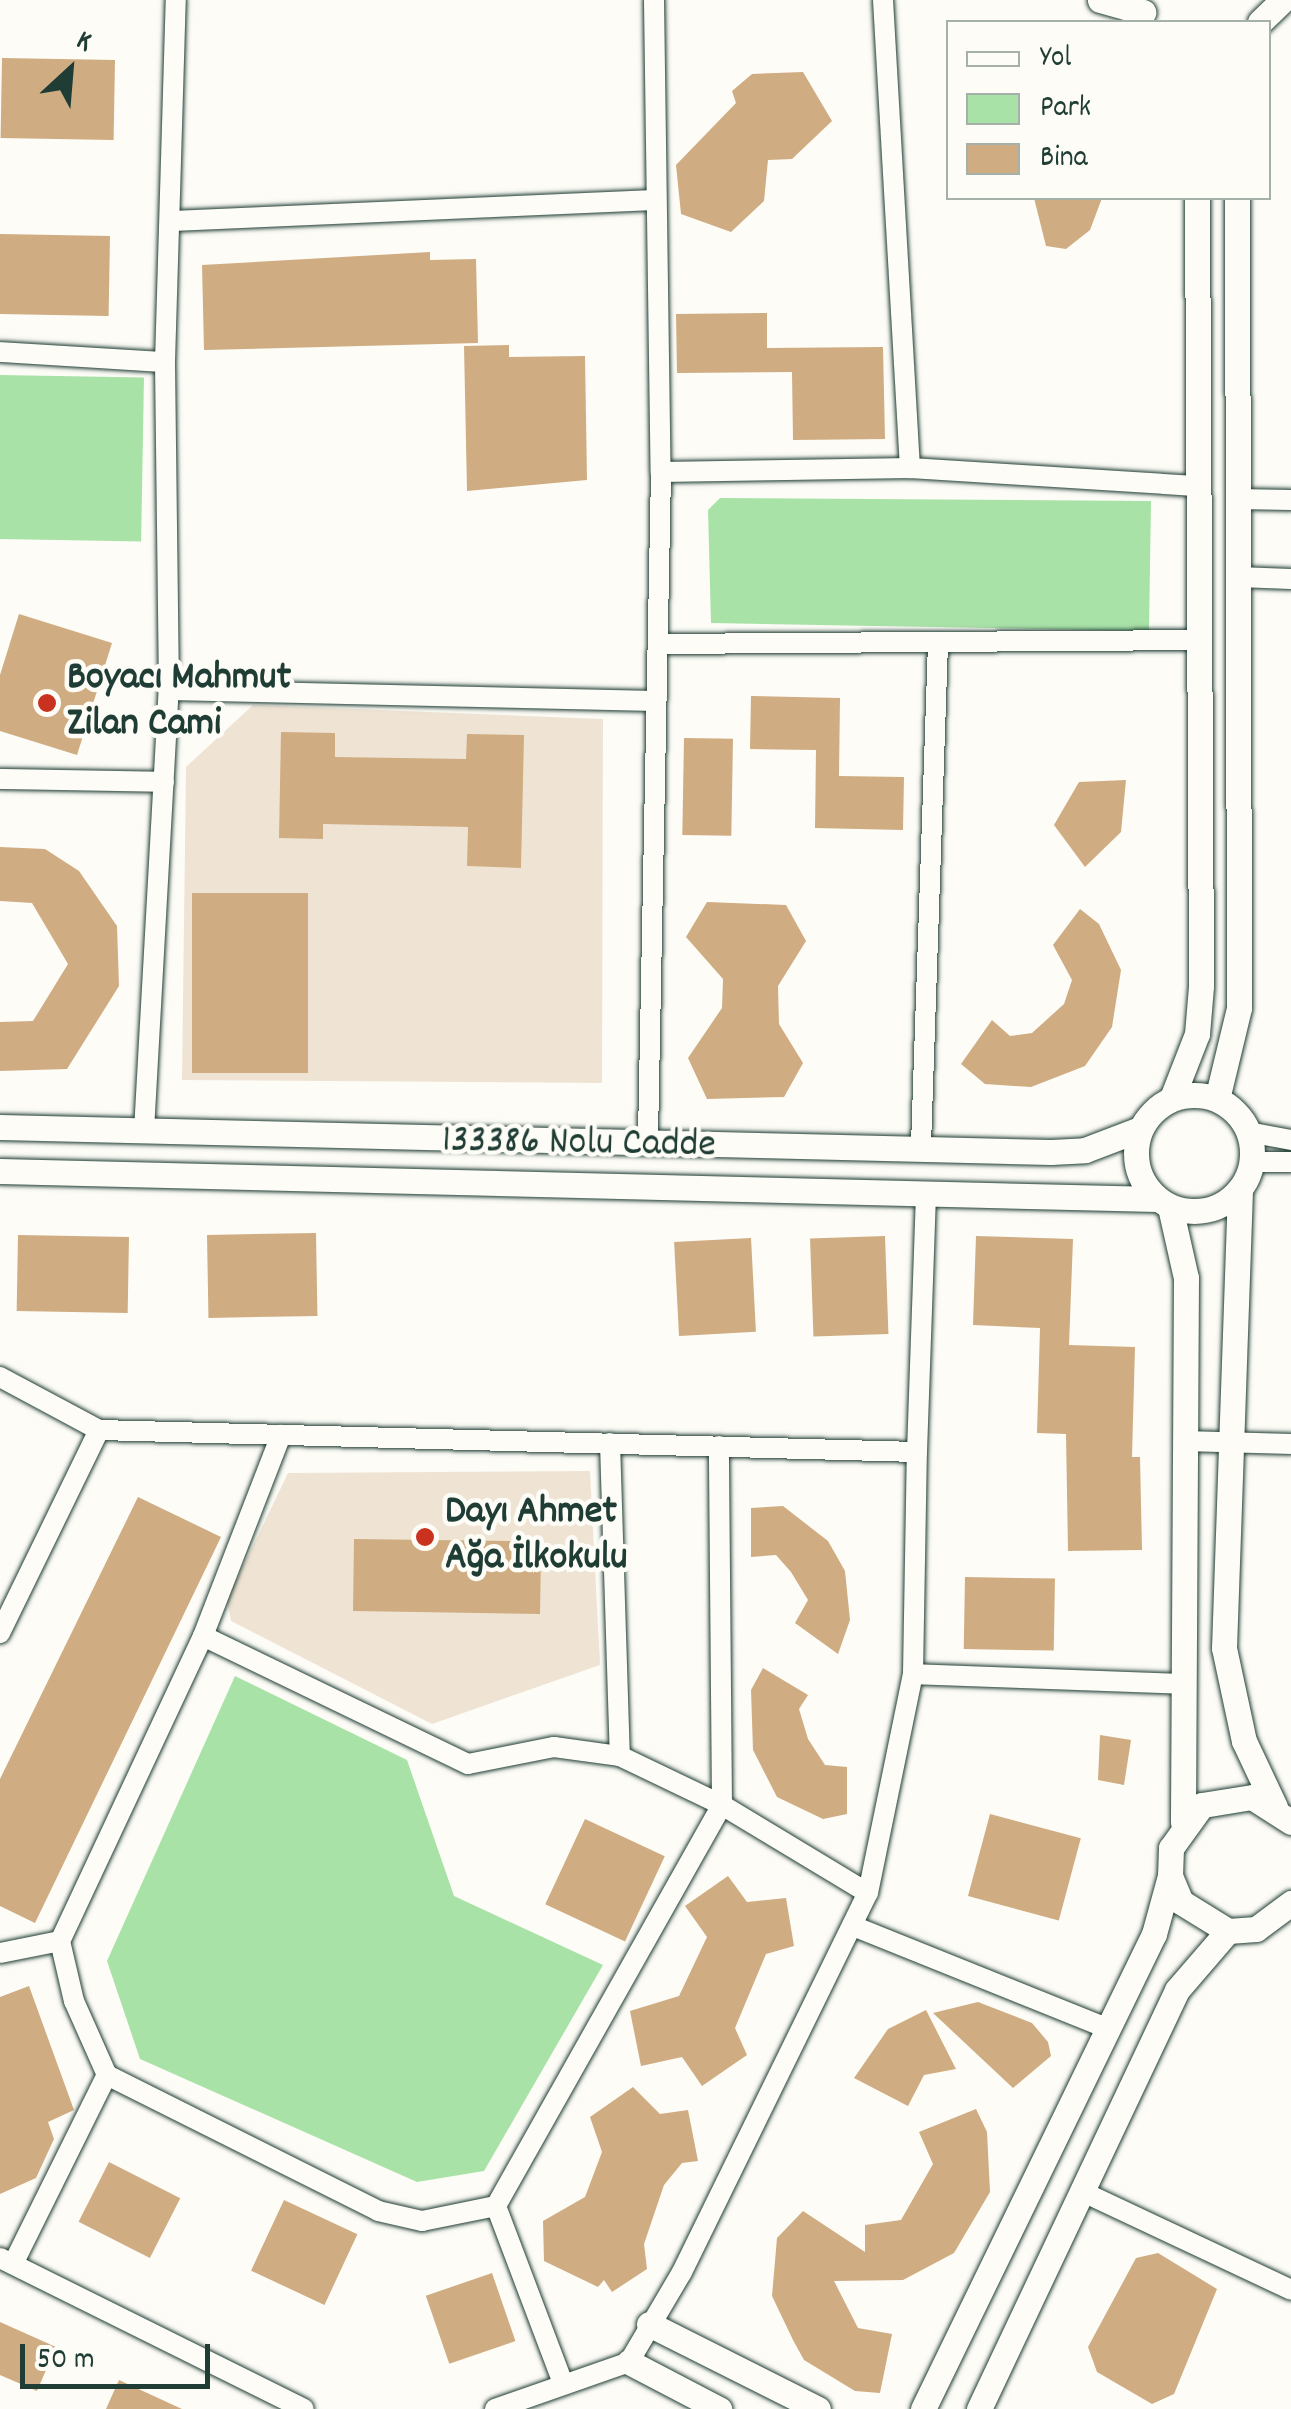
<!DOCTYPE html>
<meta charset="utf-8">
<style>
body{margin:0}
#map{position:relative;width:1291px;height:2409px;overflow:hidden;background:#fdfcf7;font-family:Dekko,sans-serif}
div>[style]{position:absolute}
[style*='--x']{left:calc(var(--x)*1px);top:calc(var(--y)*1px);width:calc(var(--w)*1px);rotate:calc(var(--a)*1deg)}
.built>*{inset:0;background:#efe4d4}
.green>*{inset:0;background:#a9e2a7;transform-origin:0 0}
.building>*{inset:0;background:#cfac81;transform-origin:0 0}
.roads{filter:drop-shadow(0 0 2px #1f3d34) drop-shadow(0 0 2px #1f3d34)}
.minor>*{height:20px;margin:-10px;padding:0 10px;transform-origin:10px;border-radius:10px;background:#fdfcf7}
.tertiary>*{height:25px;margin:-12.5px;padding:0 12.5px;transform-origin:12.5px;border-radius:12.5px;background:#fdfcf7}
.tertiary>.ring{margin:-12.5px;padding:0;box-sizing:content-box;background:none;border:25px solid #fdfcf7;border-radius:50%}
.dots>*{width:28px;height:28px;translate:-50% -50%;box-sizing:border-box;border:5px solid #fdfcf7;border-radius:50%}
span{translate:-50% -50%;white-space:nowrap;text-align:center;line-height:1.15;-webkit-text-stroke:9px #fdfcf7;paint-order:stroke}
.poi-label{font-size:40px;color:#1f3d34;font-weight:700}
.left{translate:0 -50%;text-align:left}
.street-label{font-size:40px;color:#1f3d34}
.legend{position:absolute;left:946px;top:20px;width:325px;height:180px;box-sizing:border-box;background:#fdfcf7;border:2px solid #a4b0a9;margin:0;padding:12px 18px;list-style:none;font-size:30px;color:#1f3d34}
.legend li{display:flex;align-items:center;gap:20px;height:50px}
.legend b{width:50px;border:2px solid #a4b0a9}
.north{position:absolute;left:20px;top:20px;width:100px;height:100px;-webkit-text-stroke:8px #fdfcf7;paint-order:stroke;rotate:26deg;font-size:28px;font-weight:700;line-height:40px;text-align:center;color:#1f3d34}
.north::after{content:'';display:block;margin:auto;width:35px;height:45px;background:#1f3d34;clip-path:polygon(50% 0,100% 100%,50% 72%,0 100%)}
.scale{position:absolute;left:20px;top:2344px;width:190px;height:45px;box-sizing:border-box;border:5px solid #1f3d34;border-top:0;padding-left:12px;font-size:30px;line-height:35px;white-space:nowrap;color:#1f3d34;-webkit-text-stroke:8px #fdfcf7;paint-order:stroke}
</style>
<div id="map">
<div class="built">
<i style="clip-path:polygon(253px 705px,603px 719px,602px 1083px,182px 1080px,186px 767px)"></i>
<i style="clip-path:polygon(590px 1471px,600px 1665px,432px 1724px,231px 1621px,227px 1600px,288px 1473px)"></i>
</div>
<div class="green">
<i style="left:0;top:375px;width:144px;height:164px;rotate:1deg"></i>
<i style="clip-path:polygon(720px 498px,1151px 501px,1149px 631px,711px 623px,708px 510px)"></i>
<i style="clip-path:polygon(235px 1676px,407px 1760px,454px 1896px,603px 1965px,484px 2171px,417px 2182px,140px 2059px,107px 1961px)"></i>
</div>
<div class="building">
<i style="left:2px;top:58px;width:113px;height:80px;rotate:1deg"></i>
<i style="clip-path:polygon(803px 72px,832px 121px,792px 159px,768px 160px,764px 201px,731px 232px,681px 214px,676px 165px,736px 103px,732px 91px,752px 74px)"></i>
<i style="clip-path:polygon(1034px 198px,1102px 198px,1090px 230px,1066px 249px,1046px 246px)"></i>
<i style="left:0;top:234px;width:110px;height:80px;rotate:1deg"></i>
<i style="clip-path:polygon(430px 252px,430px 260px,476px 259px,478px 343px,204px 350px,202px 265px)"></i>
<i style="clip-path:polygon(767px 313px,767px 348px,883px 347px,885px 439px,793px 440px,792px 372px,677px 373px,676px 314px)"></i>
<i style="clip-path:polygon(509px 345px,509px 357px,585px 356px,587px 480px,467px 491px,464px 346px)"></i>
<i style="clip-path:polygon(19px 614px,112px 643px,77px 755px,0 731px,0 675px)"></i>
<i style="clip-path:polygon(751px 696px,840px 698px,839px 776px,904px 777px,903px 830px,815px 828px,816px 750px,750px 749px)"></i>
<i style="clip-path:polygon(281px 732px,335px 733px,335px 757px,466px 759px,467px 734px,524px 735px,521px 868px,467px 866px,468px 827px,323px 824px,323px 839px,279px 838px)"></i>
<i style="left:684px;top:738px;width:49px;height:97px;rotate:1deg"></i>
<i style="clip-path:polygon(1126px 780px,1121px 832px,1085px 867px,1054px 825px,1079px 782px)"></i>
<i style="clip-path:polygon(0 847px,45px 849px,79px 871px,117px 926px,119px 986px,67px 1069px,0 1071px,0 1022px,33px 1021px,68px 964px,32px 903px,0 901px)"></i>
<i style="left:192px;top:893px;width:116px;height:180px"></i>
<i style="clip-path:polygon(707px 902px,786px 905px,806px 941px,778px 986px,779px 1024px,803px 1063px,784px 1097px,707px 1099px,688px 1058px,722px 1008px,723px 979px,686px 937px)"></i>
<i style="clip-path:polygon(1080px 909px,1099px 924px,1121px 970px,1112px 1027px,1085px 1066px,1031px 1087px,985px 1084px,961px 1064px,992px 1020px,1010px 1036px,1032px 1033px,1064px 1004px,1072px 980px,1053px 945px)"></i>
<i style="left:316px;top:1233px;width:83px;height:109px;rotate:89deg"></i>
<i style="left:18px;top:1235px;width:111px;height:76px;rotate:1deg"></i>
<i style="left:885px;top:1236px;width:98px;height:75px;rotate:88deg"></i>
<i style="clip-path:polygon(976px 1236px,1073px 1239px,1069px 1345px,1135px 1347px,1132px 1457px,1140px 1457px,1142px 1550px,1068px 1551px,1066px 1434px,1037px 1433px,1040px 1328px,973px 1325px)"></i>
<i style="left:751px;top:1238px;width:94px;height:77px;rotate:87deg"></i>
<i style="clip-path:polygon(138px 1497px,221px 1537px,35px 1923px,0 1906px,0 1779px)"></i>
<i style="clip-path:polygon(783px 1506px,828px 1541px,845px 1571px,850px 1620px,838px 1654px,795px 1623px,808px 1600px,791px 1572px,776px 1555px,751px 1557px,751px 1508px)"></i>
<i style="clip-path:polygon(354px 1539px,517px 1541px,517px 1553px,541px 1553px,540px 1614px,353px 1611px)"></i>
<i style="left:965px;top:1577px;width:90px;height:72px;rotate:1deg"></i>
<i style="clip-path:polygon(763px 1668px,808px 1695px,799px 1709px,808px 1739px,825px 1765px,847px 1767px,847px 1814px,823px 1819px,777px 1797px,753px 1750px,751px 1690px)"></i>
<i style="clip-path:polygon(1100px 1735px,1131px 1740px,1124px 1785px,1098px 1780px)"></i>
<i style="left:990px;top:1814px;width:94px;height:85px;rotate:15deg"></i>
<i style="left:585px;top:1819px;width:88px;height:94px;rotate:25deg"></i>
<i style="clip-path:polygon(728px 1876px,747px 1902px,786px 1898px,794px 1946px,766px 1954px,735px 2028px,747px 2055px,702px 2086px,682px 2057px,641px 2066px,630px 2011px,679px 1996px,707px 1937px,685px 1906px)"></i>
<i style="clip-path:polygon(29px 1986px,74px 2110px,48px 2122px,54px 2139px,36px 2178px,0 2194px,0 1997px)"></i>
<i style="clip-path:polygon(978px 2002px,1032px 2023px,1048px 2042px,1051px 2056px,1013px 2088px,933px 2013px)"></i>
<i style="clip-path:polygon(926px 2010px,956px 2069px,924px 2075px,908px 2106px,854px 2078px,888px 2029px)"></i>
<i style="clip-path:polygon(633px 2087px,660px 2114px,688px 2110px,698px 2161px,682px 2163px,664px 2185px,644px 2244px,647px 2269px,612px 2292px,604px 2280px,598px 2287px,544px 2261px,543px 2221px,585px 2197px,602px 2152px,590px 2117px)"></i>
<i style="clip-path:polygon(976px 2109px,987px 2132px,990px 2192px,954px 2253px,903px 2280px,834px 2281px,858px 2328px,892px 2334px,880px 2393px,855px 2391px,804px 2360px,793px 2340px,772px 2296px,777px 2238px,803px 2211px,865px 2252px,865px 2225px,901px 2220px,933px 2164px,919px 2132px)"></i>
<i style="left:109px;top:2162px;width:80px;height:67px;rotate:27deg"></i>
<i style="left:284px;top:2200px;width:81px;height:78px;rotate:25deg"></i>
<i style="clip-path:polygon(1158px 2253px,1217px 2289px,1174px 2394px,1152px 2404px,1097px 2372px,1088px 2347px,1136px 2258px)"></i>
<i style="left:492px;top:2273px;width:72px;height:70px;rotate:71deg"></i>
<i style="clip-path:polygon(0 2322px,56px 2347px,37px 2391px,0 2375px)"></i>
<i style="clip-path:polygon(119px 2380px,182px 2409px,106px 2409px)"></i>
</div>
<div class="roads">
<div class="minor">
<i style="--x:654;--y:0;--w:472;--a:89.2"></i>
<i style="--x:661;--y:472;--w:249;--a:-0.9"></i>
<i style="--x:910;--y:468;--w:289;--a:3.6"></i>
<i style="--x:883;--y:0;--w:469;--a:86.7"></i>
<i style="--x:171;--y:221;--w:485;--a:-2.5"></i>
<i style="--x:0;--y:352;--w:165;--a:3.5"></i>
<i style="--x:1237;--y:499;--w:54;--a:1.1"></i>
<i style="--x:1238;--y:577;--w:53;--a:2.2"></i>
<i style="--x:658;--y:644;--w:540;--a:-0.42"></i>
<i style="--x:169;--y:690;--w:487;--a:1.3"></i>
<i style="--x:0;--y:779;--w:164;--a:1"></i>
<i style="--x:144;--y:1131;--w:442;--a:-86.8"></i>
<i style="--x:169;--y:690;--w:328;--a:-90.7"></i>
<i style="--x:165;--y:362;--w:362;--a:-88.3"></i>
<i style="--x:1248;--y:1132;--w:44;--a:10.5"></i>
<i style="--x:648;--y:1137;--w:665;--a:-88.88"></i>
<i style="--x:921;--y:1145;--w:503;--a:-88.06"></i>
<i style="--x:1252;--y:1162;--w:39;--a:0"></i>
<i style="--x:0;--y:1377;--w:112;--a:28.2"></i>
<i style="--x:99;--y:1430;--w:226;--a:116"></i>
<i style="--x:99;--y:1430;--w:818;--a:1.54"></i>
<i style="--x:917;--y:1452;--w:260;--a:-88"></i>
<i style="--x:281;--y:1435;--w:216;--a:111.2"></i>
<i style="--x:203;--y:1636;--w:337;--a:115.1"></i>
<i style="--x:60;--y:1941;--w:62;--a:76.9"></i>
<i style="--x:74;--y:2001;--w:81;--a:66"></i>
<i style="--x:107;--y:2075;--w:303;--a:26.6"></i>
<i style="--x:378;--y:2211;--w:45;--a:12.8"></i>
<i style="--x:422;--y:2221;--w:76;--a:-11.5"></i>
<i style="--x:496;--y:2206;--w:460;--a:-60.6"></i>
<i style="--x:722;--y:1805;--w:359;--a:-90.5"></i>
<i style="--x:1185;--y:1441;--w:106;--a:1.6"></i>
<i style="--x:610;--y:1443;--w:313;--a:88.2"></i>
<i style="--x:203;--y:1636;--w:294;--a:25.8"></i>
<i style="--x:468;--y:1764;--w:88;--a:-11.2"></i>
<i style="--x:554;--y:1747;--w:67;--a:7.8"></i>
<i style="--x:620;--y:1756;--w:113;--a:25.7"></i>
<i style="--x:722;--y:1805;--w:170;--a:31.1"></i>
<i style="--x:913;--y:1674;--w:273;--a:2.1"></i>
<i style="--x:853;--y:1926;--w:276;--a:21.9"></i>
<i style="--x:0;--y:1953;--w:61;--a:-11.3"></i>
<i style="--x:1081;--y:2191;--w:232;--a:25.2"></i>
<i style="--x:496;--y:2206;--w:189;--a:69.3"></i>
<i style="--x:0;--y:2258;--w:339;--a:26.4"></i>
<i style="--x:13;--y:2264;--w:211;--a:-63.6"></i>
<i style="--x:495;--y:2409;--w:142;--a:-19.3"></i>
<i style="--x:629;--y:2362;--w:104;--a:-59.5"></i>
<i style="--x:682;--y:2272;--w:422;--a:-63.9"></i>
<i style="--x:868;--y:1893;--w:224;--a:-78.4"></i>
<i style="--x:913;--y:1674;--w:222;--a:-89"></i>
</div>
<div class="tertiary">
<i style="--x:1100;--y:0;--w:45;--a:15.6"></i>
<i style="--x:1260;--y:22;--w:32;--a:-44"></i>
<i class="ring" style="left:1136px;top:1095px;width:91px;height:91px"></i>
<i style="--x:1172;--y:1098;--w:69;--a:-68.7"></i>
<i style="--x:1197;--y:1034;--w:48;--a:-85.2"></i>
<i style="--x:1201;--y:986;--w:788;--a:-90.29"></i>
<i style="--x:1217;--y:1099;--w:94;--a:-76.4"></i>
<i style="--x:1239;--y:1008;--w:810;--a:-90.14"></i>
<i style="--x:0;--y:1127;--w:1051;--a:1.36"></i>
<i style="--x:1051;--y:1152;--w:34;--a:-3"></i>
<i style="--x:1085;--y:1150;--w:59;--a:-20.9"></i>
<i style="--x:0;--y:1171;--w:1157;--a:1.39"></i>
<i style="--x:1240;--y:1190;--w:458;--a:92"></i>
<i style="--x:1224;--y:1648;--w:95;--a:77.9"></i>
<i style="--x:1244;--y:1741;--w:73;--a:64.8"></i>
<i style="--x:1170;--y:1207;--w:73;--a:77.3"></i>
<i style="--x:1186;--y:1278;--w:544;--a:90.32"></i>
<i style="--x:1291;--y:1822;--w:46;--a:-147.3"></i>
<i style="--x:1252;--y:1797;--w:51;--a:170.9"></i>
<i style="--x:1202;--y:1805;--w:53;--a:125.8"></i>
<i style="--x:1171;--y:1848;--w:28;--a:92"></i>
<i style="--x:1170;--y:1876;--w:28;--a:67"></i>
<i style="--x:1181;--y:1902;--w:55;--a:31.7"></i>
<i style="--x:1228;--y:1931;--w:28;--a:-4"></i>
<i style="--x:1256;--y:1929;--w:44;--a:-36.6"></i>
<i style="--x:649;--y:2324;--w:189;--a:26.7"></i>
<i style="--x:629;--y:2362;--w:102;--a:27.6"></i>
<i style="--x:923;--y:2409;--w:528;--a:-64.07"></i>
<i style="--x:1154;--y:1934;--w:60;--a:-74.6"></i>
<i style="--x:979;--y:2409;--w:463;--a:-64.7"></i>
<i style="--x:1177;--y:1990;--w:78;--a:-49.2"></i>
</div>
</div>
<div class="dots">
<i style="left:47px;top:703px;background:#c8321e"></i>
<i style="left:425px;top:1537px;background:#c8321e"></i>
</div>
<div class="poi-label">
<span class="left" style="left:67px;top:703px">Boyacı Mahmut<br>Zilan Cami</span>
<span class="left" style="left:445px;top:1537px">Dayı Ahmet<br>Ağa İlkokulu</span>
</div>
<div class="street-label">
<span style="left:579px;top:1145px;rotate:1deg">133386 Nolu Cadde</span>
</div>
<ul class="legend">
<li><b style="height:12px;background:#fdfcf7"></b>Yol</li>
<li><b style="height:28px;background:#a9e2a7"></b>Park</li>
<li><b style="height:28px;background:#cfac81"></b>Bina</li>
</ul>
<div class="north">K</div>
<div class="scale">50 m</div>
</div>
